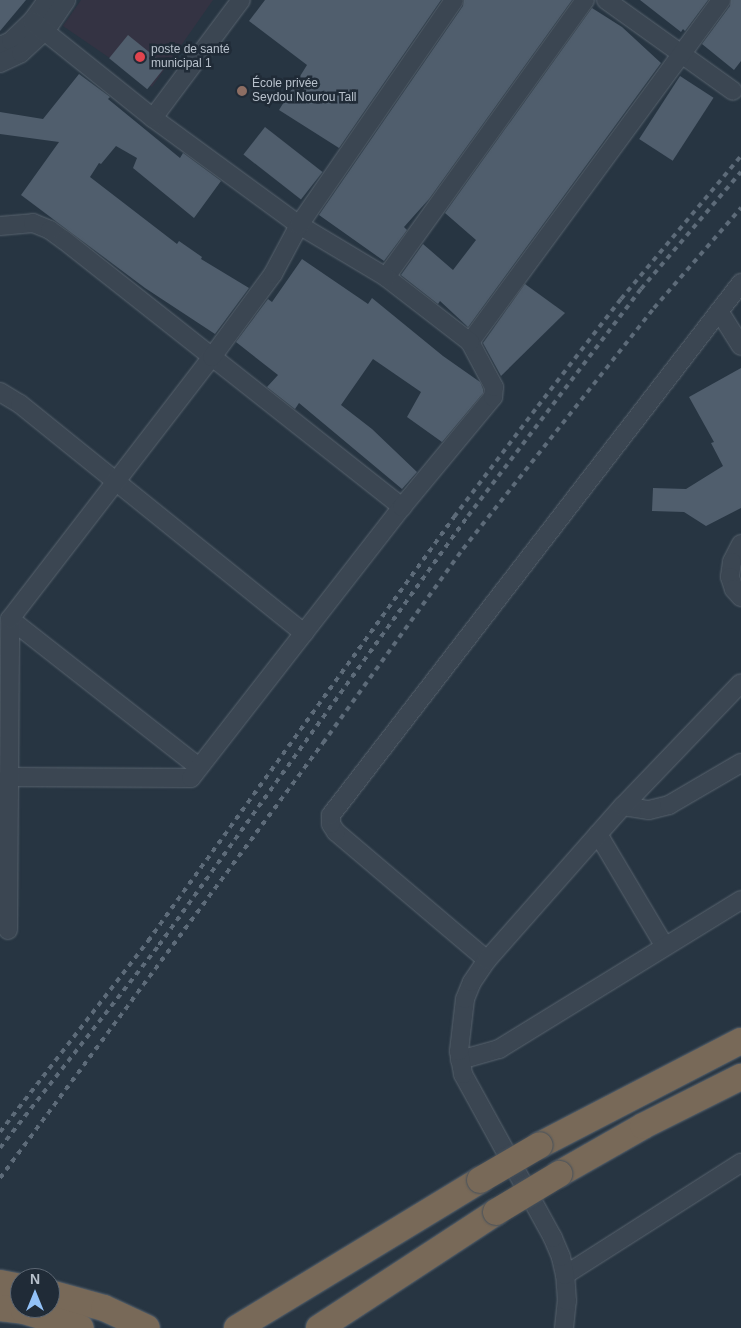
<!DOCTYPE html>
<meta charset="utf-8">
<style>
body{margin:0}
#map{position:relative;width:741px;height:1328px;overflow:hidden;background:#273542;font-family:Arial,sans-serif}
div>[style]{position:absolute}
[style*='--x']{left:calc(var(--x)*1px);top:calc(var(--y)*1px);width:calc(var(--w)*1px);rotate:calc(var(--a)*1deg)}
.medical>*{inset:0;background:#343343}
.building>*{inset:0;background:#505e6d;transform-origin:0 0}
.roads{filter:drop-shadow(0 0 1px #59646f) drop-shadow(0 0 1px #59646f)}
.minor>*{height:18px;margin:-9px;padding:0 9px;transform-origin:9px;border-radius:9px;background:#3b4652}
.highway>*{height:26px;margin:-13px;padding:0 13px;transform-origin:13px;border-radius:13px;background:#786958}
.rail>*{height:4px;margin-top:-2px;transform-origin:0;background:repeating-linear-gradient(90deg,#5d6b79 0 5px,transparent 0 10px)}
.bridges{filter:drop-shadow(0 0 1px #46515c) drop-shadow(0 0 1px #46515c)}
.highway-bridge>*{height:26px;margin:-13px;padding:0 13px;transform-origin:13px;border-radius:13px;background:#786958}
.dots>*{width:14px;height:14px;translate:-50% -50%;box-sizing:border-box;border:2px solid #202b37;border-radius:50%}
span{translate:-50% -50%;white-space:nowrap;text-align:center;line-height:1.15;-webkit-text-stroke:5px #202b37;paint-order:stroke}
.poi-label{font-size:12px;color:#b8c1cc}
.left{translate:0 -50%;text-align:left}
.north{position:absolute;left:10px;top:1268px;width:50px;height:50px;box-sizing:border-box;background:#202b37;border:1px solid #5d6773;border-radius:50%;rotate:0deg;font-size:14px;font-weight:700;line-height:20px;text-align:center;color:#b8c1cc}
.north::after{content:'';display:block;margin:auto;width:18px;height:22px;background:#92c1f7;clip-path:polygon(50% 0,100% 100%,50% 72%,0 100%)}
</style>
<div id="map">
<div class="medical">
<i style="clip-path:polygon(81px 0,213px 0,152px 87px,63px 26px)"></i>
</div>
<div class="building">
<i style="clip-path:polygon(0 0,26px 0,0 31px)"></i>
<i style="clip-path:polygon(265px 0,441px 0,339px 148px,279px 110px,307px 65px,249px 21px)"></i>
<i style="clip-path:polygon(464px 0,572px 0,429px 199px,404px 227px,407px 230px,384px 261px,319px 215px,463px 6px)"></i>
<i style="clip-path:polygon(640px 0,708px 0,685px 31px,683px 29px,681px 32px)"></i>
<i style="clip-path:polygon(731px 0,741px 0,741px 61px,734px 70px,702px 44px,730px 6px)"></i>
<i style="clip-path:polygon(592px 8px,622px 27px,661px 63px,468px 327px,440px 301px,438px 304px,401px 275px,423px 244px,453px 270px,476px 240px,445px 213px)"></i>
<i style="left:128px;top:35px;width:49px;height:30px;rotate:39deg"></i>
<i style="clip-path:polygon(79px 74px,110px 97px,108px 99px,180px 158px,183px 153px,221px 181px,194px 218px,133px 168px,137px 158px,116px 146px,101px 164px,99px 163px,90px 177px,177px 244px,179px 241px,202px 257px,201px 259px,249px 288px,215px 334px,145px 288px,21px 195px,59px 142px,0 134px,0 112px,43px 119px)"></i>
<i style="left:680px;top:76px;width:40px;height:75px;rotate:33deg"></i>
<i style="left:265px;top:127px;width:73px;height:35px;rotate:38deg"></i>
<i style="clip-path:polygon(302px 259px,368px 304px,372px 298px,443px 356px,480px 382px,483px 389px,483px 393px,442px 442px,407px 417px,421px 392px,373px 359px,341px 405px,372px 429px,417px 472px,402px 489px,299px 403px,295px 409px,267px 387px,278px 375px,236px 342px,268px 299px,272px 302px)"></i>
<i style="clip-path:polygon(525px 284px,565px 313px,501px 376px,483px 343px)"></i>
<i style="clip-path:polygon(741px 368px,741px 508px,706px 526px,684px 512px,652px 511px,653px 488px,686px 489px,723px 466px,711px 443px,714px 442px,689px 397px)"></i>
</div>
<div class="roads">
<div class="minor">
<i style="--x:606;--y:0;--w:156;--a:35.6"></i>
<i style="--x:0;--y:46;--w:12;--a:-24"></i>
<i style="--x:11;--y:41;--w:29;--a:-44"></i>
<i style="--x:32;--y:21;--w:26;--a:-54"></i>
<i style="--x:0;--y:63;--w:23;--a:-25"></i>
<i style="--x:21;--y:53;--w:34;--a:-43"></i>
<i style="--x:46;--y:30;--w:36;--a:-56"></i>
<i style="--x:153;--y:118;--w:147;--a:-53.3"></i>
<i style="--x:0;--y:226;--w:33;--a:-5"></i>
<i style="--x:33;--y:223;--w:18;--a:22"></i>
<i style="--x:50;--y:230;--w:17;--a:36"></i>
<i style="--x:64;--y:240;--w:431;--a:38.3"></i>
<i style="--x:386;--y:277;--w:341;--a:-54.3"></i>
<i style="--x:719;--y:311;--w:41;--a:57.8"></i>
<i style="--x:470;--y:342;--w:424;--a:-53.7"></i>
<i style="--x:0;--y:392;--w:23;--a:31"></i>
<i style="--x:20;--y:404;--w:365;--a:38.9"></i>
<i style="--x:741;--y:544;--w:20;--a:117"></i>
<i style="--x:732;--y:562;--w:15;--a:98"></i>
<i style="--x:730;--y:577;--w:13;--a:72"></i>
<i style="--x:734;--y:589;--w:11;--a:49"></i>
<i style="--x:10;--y:619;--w:240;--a:38.1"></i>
<i style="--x:8;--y:777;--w:183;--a:0.3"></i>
<i style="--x:191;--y:778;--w:343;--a:-52.1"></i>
<i style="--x:402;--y:507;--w:143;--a:-50.4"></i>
<i style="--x:493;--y:397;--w:10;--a:-84"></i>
<i style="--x:494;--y:387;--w:51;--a:-118.1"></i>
<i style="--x:470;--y:342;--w:106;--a:-142.3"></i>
<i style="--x:386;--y:277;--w:101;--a:-149.1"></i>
<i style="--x:299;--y:225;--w:181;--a:-143.8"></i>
<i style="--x:153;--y:118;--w:155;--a:-141.3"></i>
<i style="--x:623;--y:806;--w:26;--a:9"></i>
<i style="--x:649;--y:810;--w:21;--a:-14"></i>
<i style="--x:669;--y:805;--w:83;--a:-30.3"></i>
<i style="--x:598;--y:834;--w:129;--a:59.3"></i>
<i style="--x:8;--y:930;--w:311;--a:-89.6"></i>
<i style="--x:10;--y:619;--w:331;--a:-52.4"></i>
<i style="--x:212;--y:357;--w:103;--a:-53.7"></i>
<i style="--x:273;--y:274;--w:55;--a:-62"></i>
<i style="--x:299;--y:225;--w:273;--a:-55.4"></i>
<i style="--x:487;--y:960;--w:198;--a:-139.7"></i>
<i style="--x:336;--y:832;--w:9;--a:-122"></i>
<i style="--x:331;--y:824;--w:9;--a:-90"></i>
<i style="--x:331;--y:815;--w:672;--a:-52.38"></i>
<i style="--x:460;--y:1060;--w:41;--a:-15.8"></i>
<i style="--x:499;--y:1049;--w:284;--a:-31.6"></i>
<i style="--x:565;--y:1275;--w:209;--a:-32.5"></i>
<i style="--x:564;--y:1328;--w:27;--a:-84"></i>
<i style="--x:567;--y:1301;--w:26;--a:-94"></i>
<i style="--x:565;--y:1275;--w:18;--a:-103"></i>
<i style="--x:561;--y:1257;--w:21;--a:-113"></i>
<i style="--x:553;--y:1238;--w:187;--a:-118.8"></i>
<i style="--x:463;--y:1074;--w:23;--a:-100"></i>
<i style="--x:459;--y:1051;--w:52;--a:-83.4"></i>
<i style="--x:465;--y:999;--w:18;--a:-68"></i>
<i style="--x:472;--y:982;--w:27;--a:-56"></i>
<i style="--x:487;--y:960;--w:205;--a:-48.6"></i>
<i style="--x:623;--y:806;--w:170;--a:-46.2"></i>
</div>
<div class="highway">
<i style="--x:540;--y:1145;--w:226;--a:-27.4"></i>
<i style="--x:559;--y:1174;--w:97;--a:-29.7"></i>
<i style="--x:643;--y:1126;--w:110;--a:-26.6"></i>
<i style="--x:0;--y:1283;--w:20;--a:11"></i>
<i style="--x:50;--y:1293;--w:56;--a:15.5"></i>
<i style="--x:104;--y:1308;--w:47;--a:24.9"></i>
<i style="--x:0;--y:1308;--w:24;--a:7"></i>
<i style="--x:24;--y:1311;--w:59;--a:16.6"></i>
<i style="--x:237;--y:1328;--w:285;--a:-31.3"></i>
<i style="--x:319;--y:1328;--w:212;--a:-33.2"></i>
</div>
</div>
<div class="rail">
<i style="--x:0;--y:1132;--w:242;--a:-52.2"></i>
<i style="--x:148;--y:941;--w:523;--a:-54.18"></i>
<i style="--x:454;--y:517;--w:139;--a:-52.9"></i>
<i style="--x:538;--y:406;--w:135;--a:-52.2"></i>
<i style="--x:621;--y:299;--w:187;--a:-50"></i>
<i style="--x:0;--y:1148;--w:258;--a:-51.9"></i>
<i style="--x:159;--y:945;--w:529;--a:-54.24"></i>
<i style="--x:468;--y:516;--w:285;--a:-52.7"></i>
<i style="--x:641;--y:289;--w:154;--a:-49.5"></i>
<i style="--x:0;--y:1178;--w:542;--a:-53.41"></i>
<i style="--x:323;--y:743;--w:239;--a:-54.2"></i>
<i style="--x:463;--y:549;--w:308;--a:-51.6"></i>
<i style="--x:654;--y:308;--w:133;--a:-49"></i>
</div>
<div class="bridges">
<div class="highway-bridge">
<i style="--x:480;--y:1180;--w:69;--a:-30.3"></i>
<i style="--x:496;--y:1212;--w:74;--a:-31.1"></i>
</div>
</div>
<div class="dots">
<i style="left:140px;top:57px;background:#e0444e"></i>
<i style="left:242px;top:91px;background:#8d6e63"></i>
</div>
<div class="poi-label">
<span class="left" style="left:151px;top:57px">poste de santé<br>municipal 1</span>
<span class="left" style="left:252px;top:91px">École privée<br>Seydou Nourou Tall</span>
</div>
<div class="north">N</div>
</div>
